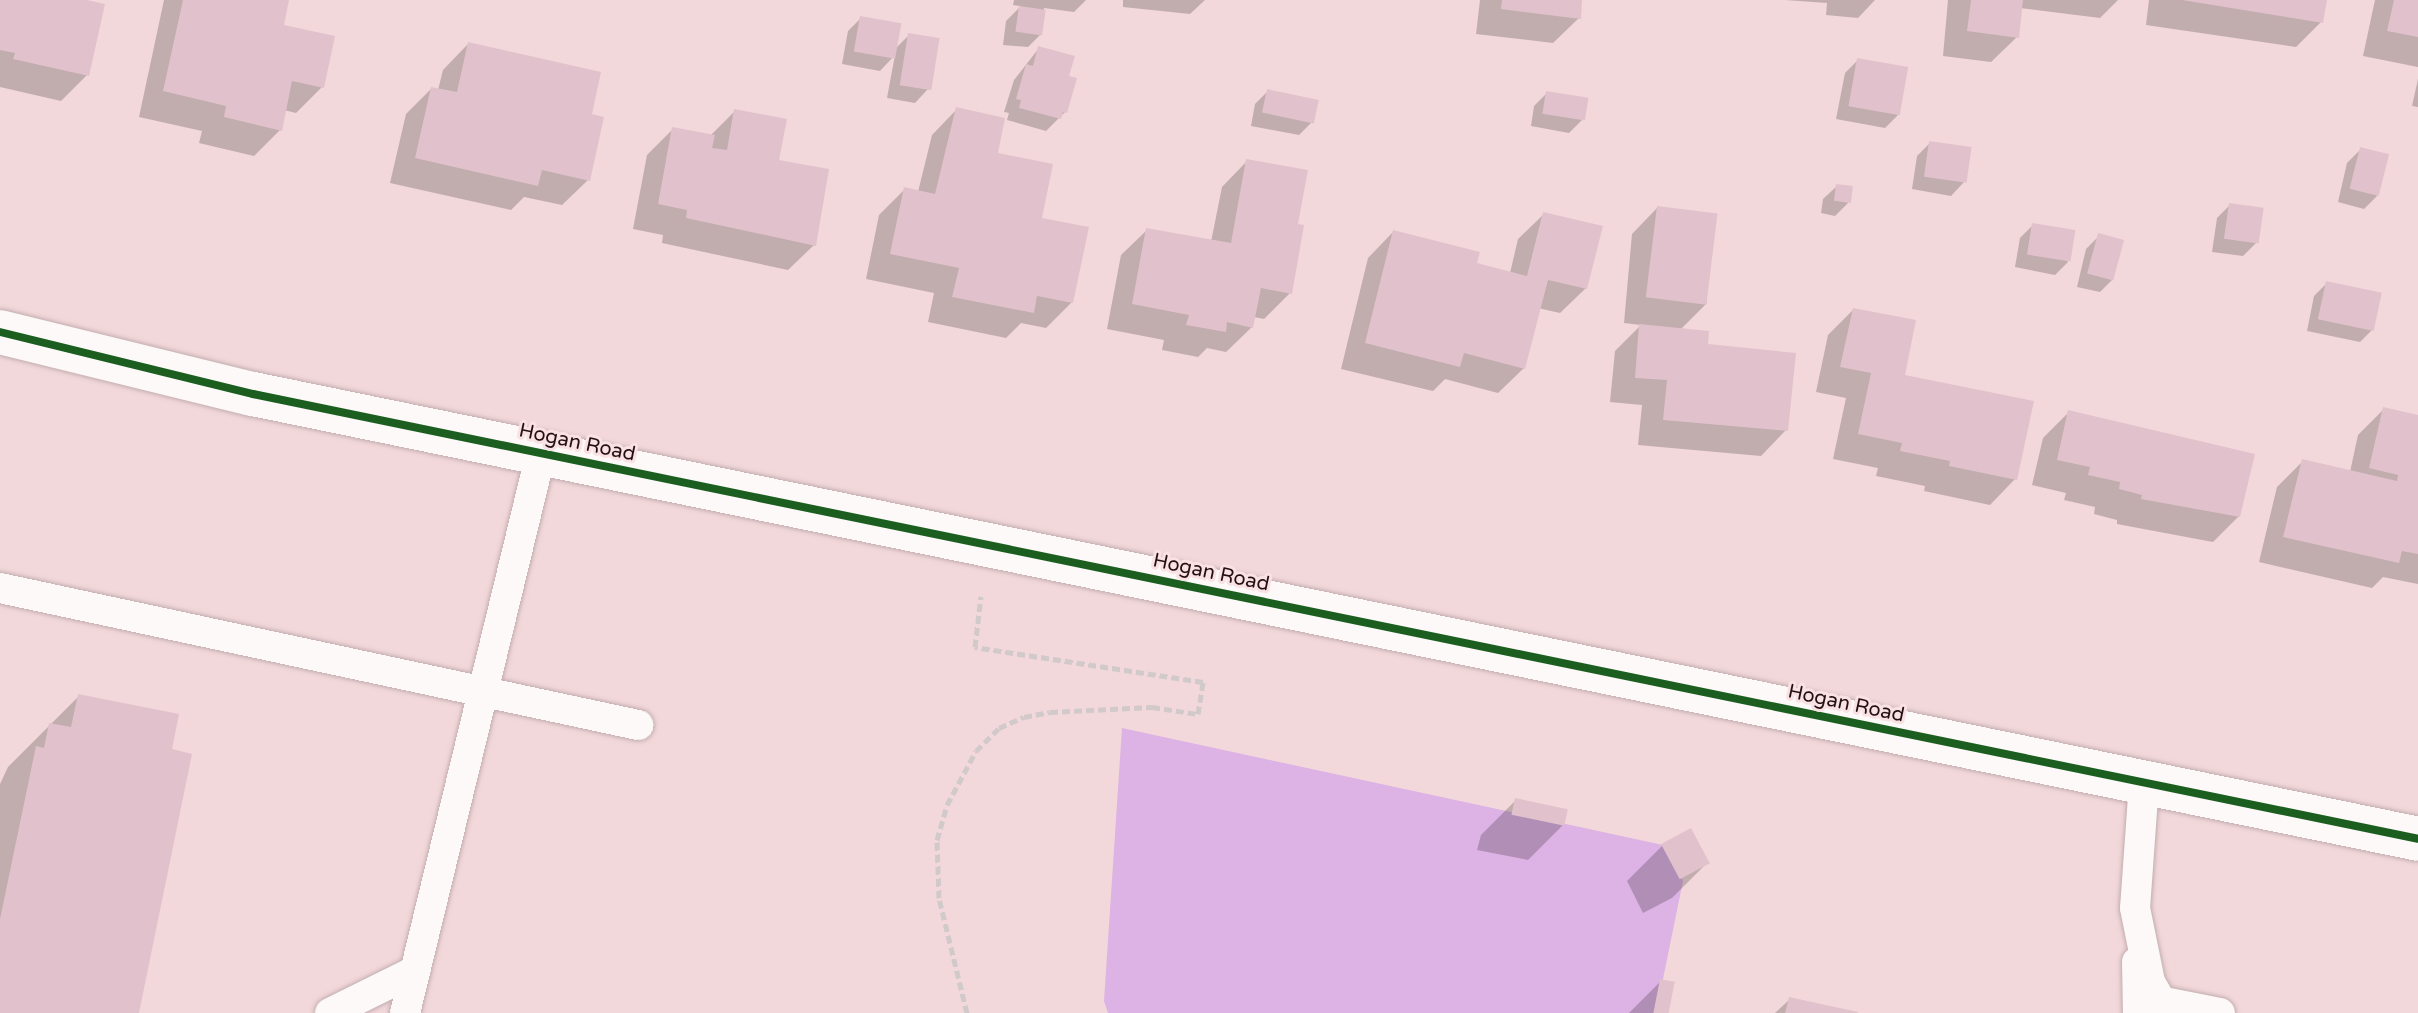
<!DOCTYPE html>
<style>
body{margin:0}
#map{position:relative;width:2418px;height:1013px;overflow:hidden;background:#f2d8da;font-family:"Varela Round",sans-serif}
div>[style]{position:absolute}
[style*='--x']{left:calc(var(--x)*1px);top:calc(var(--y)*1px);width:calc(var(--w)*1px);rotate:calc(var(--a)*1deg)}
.green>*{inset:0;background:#ddb2e4}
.shadow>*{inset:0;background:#0003}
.building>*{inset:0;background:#e1c2cc;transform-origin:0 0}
.path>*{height:5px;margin-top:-2.5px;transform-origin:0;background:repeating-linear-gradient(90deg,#d1c9ca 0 8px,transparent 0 12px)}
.roads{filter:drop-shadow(0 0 2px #c3adaf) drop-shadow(0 0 2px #c3adaf)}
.service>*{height:30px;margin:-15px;padding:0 15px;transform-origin:15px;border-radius:15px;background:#fdf9f9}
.minor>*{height:44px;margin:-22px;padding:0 22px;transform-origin:22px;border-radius:22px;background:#fdf9f9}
.cycleway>*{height:8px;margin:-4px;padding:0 4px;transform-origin:4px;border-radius:4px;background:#1b5e20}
span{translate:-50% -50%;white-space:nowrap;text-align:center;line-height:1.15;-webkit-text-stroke:6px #fae1e3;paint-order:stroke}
.street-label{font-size:20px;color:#241013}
</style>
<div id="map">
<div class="green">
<i style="clip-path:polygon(1122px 728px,1663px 845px,1683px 881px,1656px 1013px,1108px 1013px,1104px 1001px)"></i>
</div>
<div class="shadow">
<i style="clip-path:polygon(0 0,78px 0,87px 75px,61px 101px,0 87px)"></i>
<i style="clip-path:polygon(164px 0,287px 0,281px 27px,322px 87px,296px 113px,284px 110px,280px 130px,254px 156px,199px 143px,202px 131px,139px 117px)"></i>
<i style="clip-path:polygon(1014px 0,1086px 0,1074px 12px,1044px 8px,1041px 34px,1028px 47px,1003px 45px,1006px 21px,1021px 6px,1013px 5px)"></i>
<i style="clip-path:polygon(1123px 0,1205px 0,1190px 14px,1123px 7px)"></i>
<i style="clip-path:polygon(1480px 0,1580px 0,1579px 18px,1553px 43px,1476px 34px)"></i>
<i style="clip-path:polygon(1785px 0,1875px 0,1858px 18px,1826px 15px,1827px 3px)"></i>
<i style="clip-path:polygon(1948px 0,2118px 0,2100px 18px,2020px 8px,2017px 37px,1991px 62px,1943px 56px)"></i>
<i style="clip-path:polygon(2149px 0,2325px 0,2321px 22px,2296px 47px,2146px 25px)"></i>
<i style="clip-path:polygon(2375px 0,2418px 0,2418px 67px,2363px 56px)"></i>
<i style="clip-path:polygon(861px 18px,894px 50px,909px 35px,928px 89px,915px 103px,887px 98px,895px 55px,880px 71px,842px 64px,848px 31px)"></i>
<i style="clip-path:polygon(468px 44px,589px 115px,588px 180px,562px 205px,524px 197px,511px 210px,390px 183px,406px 114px,431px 89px,438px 90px,443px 70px)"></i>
<i style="clip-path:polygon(1039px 48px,1067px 77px,1065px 112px,1046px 131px,1007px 120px,1009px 113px,1004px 112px,1014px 80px)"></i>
<i style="clip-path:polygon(1858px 60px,1898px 115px,1885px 128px,1836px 119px,1845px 73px)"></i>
<i style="clip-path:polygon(2418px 79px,2418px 107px,2412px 106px)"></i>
<i style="clip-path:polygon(1268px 91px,1312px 122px,1299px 135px,1251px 126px,1255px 104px)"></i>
<i style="clip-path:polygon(1547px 93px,1582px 120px,1569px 133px,1531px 126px,1534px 106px)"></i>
<i style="clip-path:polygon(957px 109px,996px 154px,1040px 219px,1072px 302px,1046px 328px,1021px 323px,1006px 338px,928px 322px,934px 293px,866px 279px,879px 215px,905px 189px,918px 192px,932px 135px)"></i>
<i style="clip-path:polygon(735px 111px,777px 162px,814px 245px,788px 270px,662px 243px,663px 235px,633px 229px,647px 155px,673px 129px,710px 136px)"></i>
<i style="clip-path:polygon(1930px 143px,1964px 182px,1951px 196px,1912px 189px,1917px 156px)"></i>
<i style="clip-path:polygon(2360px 150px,2377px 196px,2364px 209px,2338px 202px,2347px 163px)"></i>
<i style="clip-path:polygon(1247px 161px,1290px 293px,1264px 319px,1254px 317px,1252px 327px,1226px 352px,1207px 348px,1198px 357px,1162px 350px,1164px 340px,1107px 329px,1121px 255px,1147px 230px,1211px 242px,1222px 187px)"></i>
<i style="clip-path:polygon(1837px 186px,1848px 203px,1835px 216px,1821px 213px,1823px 199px)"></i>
<i style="clip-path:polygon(2230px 205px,2256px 243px,2243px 256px,2212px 252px,2217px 218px)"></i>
<i style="clip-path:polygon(1657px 208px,1707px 303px,1680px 330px,1706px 346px,1786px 430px,1761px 456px,1638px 445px,1642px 405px,1610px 402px,1615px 351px,1641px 325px,1624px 323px,1632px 234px)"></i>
<i style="clip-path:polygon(1544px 214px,1586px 288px,1560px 313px,1538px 308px,1524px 368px,1498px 393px,1445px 379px,1433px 391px,1341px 369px,1368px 258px,1393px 232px,1475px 265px,1510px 273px,1518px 239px)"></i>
<i style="clip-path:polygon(2033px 225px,2068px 262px,2055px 275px,2015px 267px,2020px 238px)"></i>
<i style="clip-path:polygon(2099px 236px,2113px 279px,2100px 292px,2077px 287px,2086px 249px)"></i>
<i style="clip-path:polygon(2327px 283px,2373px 329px,2360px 342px,2307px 331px,2314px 296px)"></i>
<i style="clip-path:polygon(1853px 310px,1902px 376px,2015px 479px,1990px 505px,1924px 491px,1925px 486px,1876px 476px,1878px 468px,1833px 459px,1846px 398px,1816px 392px,1828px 335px)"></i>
<i style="clip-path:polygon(2384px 409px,2418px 417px,2418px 584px,2383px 577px,2372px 588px,2259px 562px,2277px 487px,2302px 462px,2350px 472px,2358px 435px)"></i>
<i style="clip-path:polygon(2069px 412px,2239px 516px,2213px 542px,2117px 524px,2117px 520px,2094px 514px,2095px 507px,2064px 500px,2066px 493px,2032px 485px,2043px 438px)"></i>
<i style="clip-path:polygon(79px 696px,170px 751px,136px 1013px,0 1013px,0 784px,8px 767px)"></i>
<i style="clip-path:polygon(1516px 800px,1563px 825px,1528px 860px,1477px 850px,1481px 835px)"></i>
<i style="clip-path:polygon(1690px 831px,1707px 863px,1672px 898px,1643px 913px,1627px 881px,1662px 846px)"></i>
<i style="clip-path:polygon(1661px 981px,1667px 1013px,1629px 1013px)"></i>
<i style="clip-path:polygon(1790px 999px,1854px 1013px,1775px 1013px)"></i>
</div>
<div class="building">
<i style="clip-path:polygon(0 0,87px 0,105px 4px,89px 76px,13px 59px,15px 53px,0 50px)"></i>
<i style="clip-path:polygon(183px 0,289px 0,284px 25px,335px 36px,324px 88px,292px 81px,282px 131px,224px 117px,226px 106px,163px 91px)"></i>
<i style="clip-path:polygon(1502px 0,1582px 0,1581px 19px,1501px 9px)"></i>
<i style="clip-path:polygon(1971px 0,2023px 0,2019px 38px,1967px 31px)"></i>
<i style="clip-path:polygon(2182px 0,2327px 0,2323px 23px)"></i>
<i style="clip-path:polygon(2394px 0,2418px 0,2418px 37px,2387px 31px)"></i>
<i style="left:1019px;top:6px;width:27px;height:26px;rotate:8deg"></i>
<i style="left:860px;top:16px;width:42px;height:36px;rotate:10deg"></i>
<i style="left:908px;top:33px;width:32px;height:53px;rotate:9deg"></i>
<i style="clip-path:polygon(468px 42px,601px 72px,592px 114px,604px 117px,590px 181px,542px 170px,538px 186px,415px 158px,431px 87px,457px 92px)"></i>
<i style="clip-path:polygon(1038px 46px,1075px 56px,1069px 76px,1077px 78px,1067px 113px,1063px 112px,1061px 119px,1019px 108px,1021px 100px,1016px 99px,1026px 64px,1033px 66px)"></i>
<i style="left:1857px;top:58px;width:52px;height:49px;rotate:10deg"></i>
<i style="left:1267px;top:89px;width:53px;height:24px;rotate:12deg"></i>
<i style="left:1546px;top:91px;width:43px;height:23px;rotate:9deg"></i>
<i style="clip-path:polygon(956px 107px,1005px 118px,998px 153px,1053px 164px,1042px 218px,1089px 227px,1073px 303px,1037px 296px,1034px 313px,952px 297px,959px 268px,890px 254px,904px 187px,935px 194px)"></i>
<i style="clip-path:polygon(734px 109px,787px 119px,779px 160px,829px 169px,816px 246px,686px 218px,687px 210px,658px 204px,672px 127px,715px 135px,712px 148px,727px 150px)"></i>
<i style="left:1929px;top:141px;width:43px;height:36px;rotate:8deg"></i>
<i style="left:2360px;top:147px;width:30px;height:43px;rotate:14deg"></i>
<i style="clip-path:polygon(1246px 159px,1308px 170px,1298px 224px,1304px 225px,1292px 294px,1261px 288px,1253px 328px,1227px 322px,1226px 332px,1186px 325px,1189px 315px,1132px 304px,1146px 228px,1231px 243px)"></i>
<i style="left:1836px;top:184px;width:17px;height:17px;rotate:7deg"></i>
<i style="left:2229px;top:203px;width:35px;height:36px;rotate:8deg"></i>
<i style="left:1657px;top:206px;width:61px;height:92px;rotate:7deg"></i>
<i style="clip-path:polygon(1543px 212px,1603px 226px,1587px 289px,1548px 280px,1525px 369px,1464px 353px,1460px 367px,1365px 343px,1393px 230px,1480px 252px,1477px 263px,1527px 276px)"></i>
<i style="left:2032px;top:223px;width:44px;height:32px;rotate:9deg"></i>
<i style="left:2098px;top:233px;width:27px;height:42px;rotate:15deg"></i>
<i style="left:2326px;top:281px;width:57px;height:39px;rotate:12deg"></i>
<i style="clip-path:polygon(1853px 308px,1916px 320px,1905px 375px,2034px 401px,2017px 480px,1949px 466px,1950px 461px,1900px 451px,1902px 443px,1858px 434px,1871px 373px,1840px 367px)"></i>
<i style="clip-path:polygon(1639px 324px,1709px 331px,1708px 344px,1796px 353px,1788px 431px,1663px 420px,1667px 380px,1635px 378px)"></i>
<i style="clip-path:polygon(2383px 407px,2418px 415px,2418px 554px,2402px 551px,2399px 563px,2283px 537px,2302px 459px,2397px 481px,2398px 475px,2369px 468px)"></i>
<i style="clip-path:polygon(2068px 410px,2255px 454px,2240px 517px,2141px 499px,2142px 495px,2119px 489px,2120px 482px,2088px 475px,2090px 467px,2057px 460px)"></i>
<i style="clip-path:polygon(78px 694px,179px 714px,172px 749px,192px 754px,139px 1013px,0 1013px,0 919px,36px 746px,44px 748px,49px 723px,71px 727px)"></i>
<i style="left:1515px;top:798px;width:54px;height:17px;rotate:12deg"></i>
<i style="left:1691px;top:828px;width:40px;height:34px;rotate:62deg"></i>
<i style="left:1660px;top:979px;width:15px;height:35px;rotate:11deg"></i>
<i style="clip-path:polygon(1789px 997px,1858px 1012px,1858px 1013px,1785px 1013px)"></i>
</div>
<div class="path">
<i style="--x:967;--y:1013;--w:118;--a:-103.7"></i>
<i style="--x:939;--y:898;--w:58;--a:-92"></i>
<i style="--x:937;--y:840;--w:36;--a:-74"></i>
<i style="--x:947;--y:805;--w:61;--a:-61.8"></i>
<i style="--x:976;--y:751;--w:33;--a:-45"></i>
<i style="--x:999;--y:728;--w:27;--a:-24"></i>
<i style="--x:1024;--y:717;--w:26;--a:-11"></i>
<i style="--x:1050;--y:712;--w:102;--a:-2.8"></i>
<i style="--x:1152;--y:707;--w:47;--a:8.7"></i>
<i style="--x:1198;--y:714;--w:32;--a:-81"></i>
<i style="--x:1203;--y:682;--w:231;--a:-171.3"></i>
<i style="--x:975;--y:647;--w:51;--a:-83.3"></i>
</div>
<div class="roads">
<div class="service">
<i style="--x:0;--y:588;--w:653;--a:12.12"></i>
<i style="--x:2144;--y:783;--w:125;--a:94.1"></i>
<i style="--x:2135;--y:908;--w:76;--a:78.5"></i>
<i style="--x:2150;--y:982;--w:36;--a:60"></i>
<i style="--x:2137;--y:962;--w:51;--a:88.9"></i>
<i style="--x:2159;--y:1001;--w:62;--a:11.1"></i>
<i style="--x:330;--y:1013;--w:95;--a:-26.3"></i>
<i style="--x:405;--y:1013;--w:576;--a:-76.35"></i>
</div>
<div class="minor">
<i style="--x:0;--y:332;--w:260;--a:13.8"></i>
<i style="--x:253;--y:394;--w:2210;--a:11.61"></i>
</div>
</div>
<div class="cycleway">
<i style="--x:0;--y:332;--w:260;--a:13.8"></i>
<i style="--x:253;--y:394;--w:2210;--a:11.61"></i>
</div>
<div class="street-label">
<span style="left:577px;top:443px;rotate:12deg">Hogan Road</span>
<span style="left:1211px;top:573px;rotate:12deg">Hogan Road</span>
<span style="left:1846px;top:704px;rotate:12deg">Hogan Road</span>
</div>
</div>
